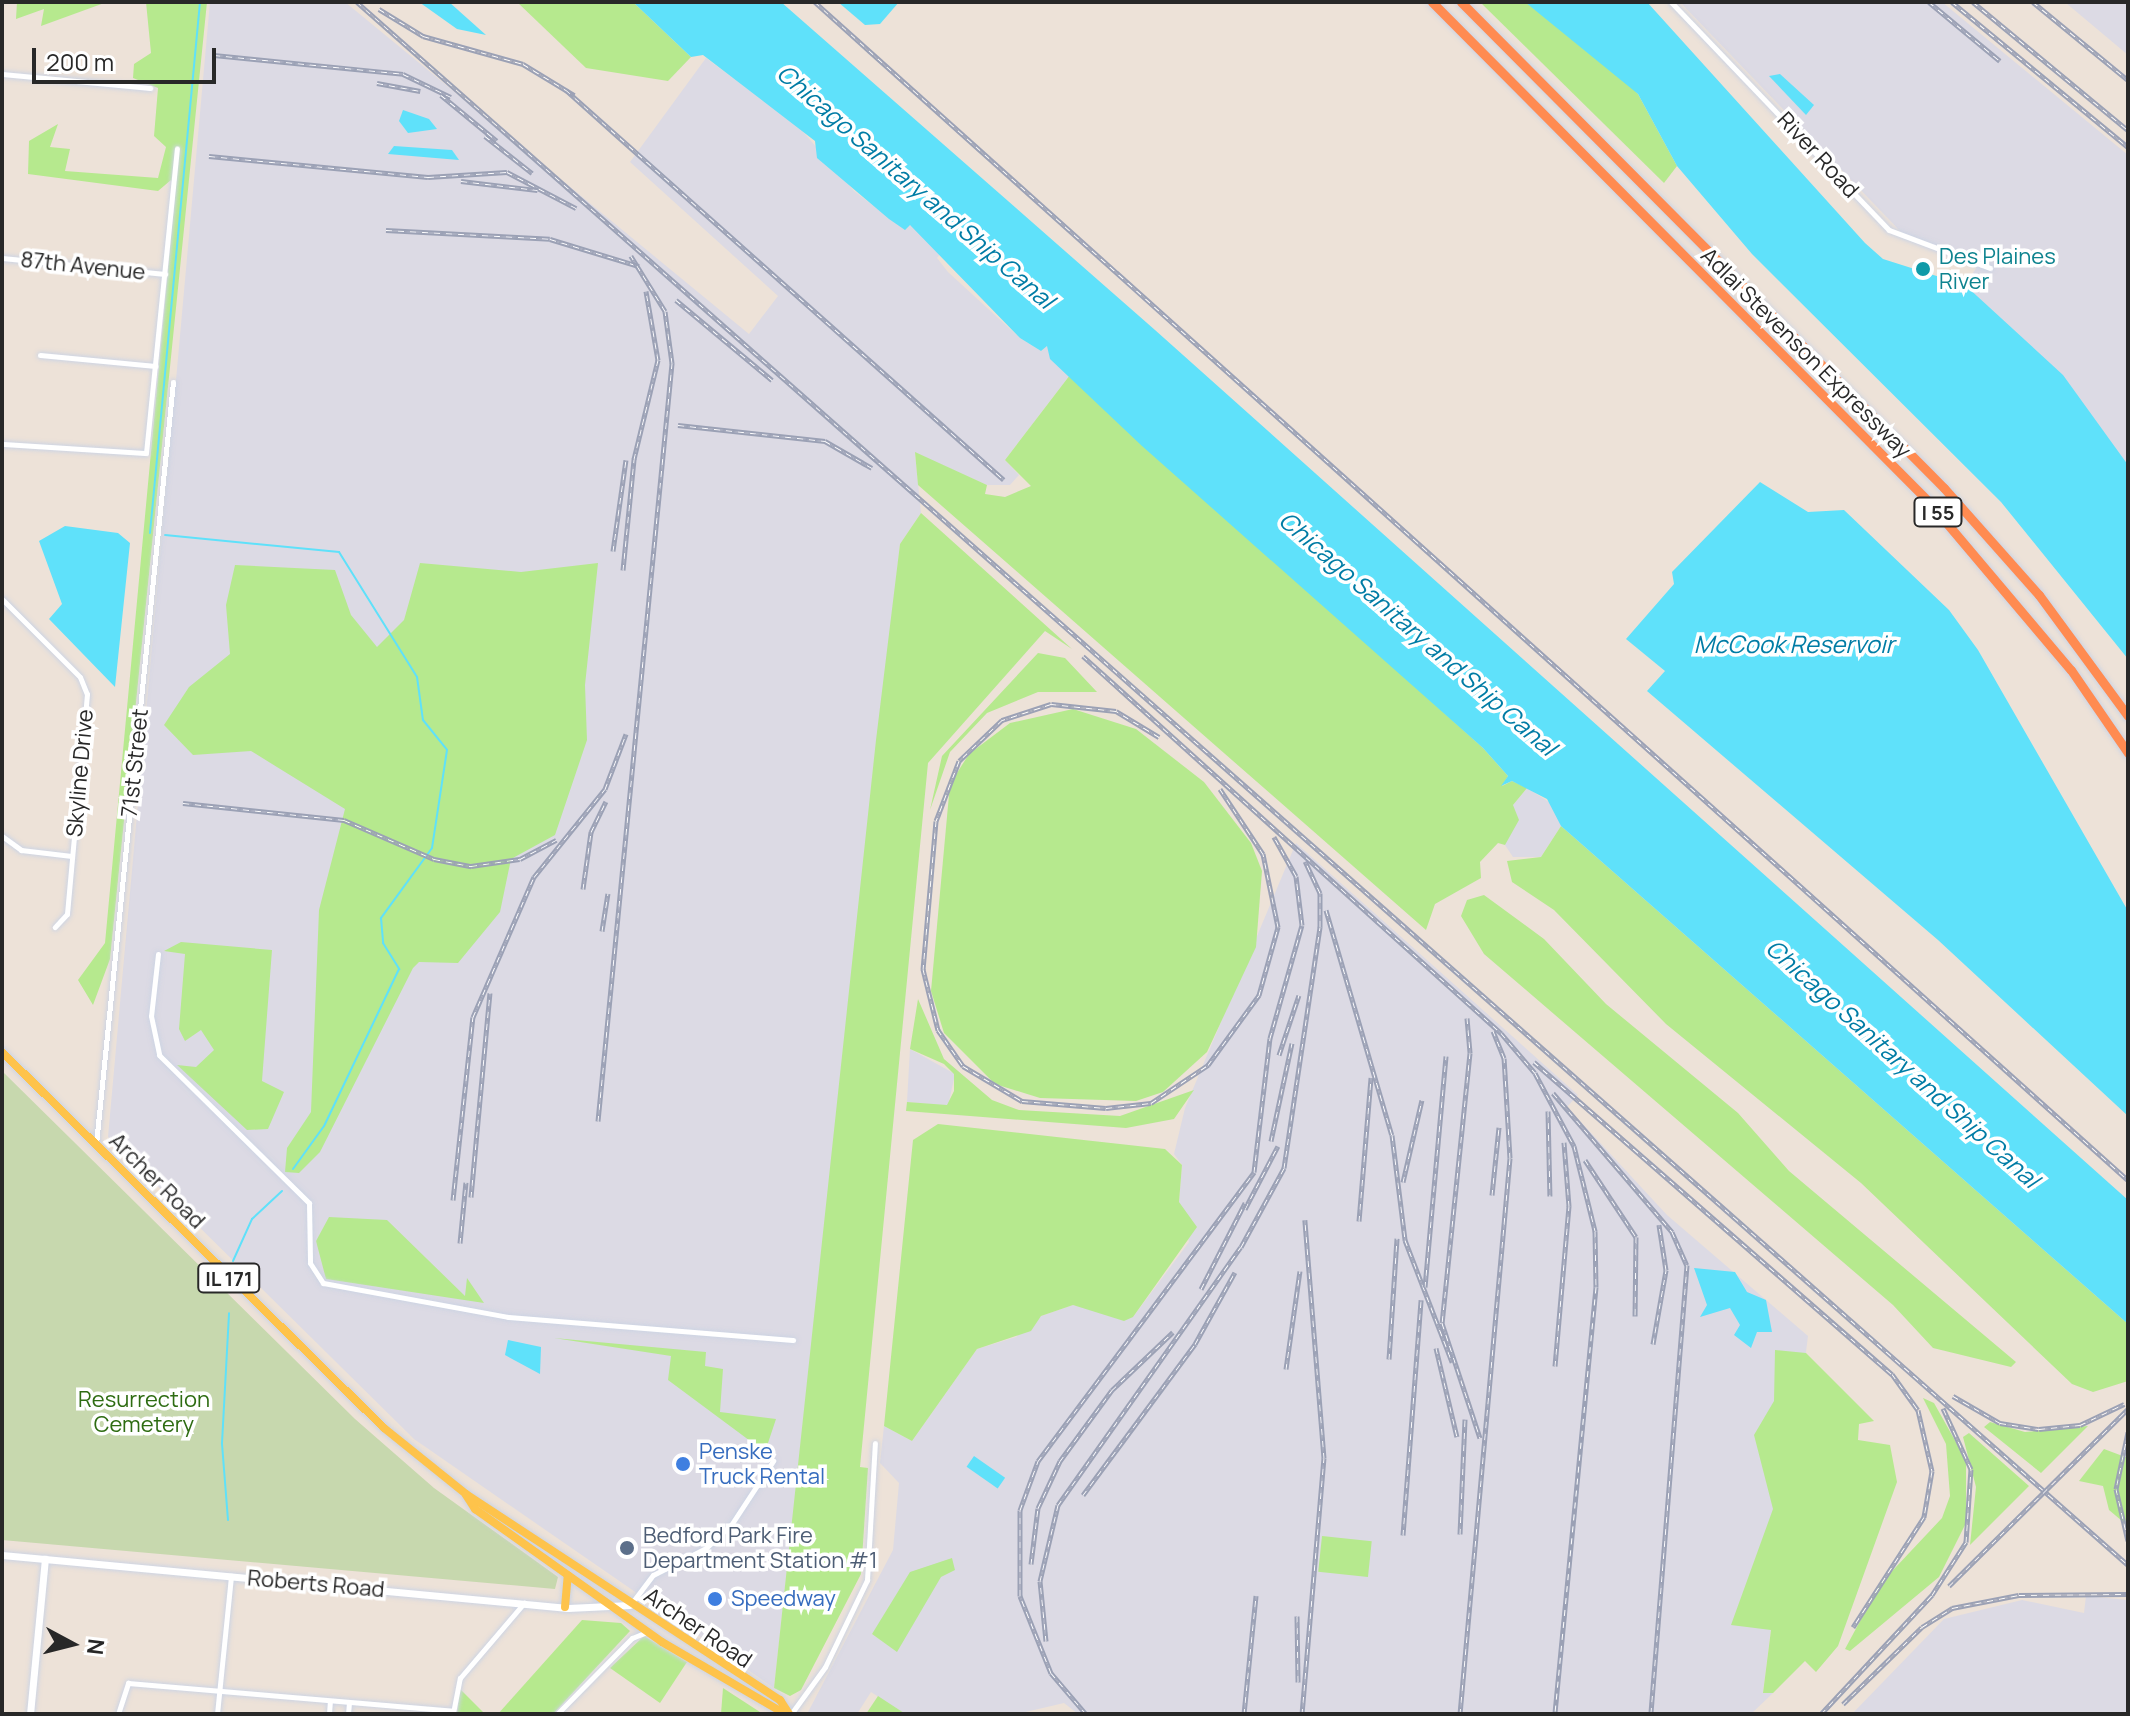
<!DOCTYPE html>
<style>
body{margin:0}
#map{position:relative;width:2130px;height:1716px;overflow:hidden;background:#ede2d8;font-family:Manrope,sans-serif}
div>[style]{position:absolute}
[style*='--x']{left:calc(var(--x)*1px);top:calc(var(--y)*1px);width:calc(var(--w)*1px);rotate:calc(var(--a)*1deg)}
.industrial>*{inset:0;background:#dcdae4}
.green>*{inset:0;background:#b6e98e;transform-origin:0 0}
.cemetery>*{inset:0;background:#c7d8ae}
.water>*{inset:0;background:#5fe1fa;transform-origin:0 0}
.stream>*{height:2px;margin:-1px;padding:0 1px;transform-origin:1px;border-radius:1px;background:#5fe1fa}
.roads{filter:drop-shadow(0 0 2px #cdd4e3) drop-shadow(0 0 2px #cdd4e3)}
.street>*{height:5px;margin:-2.5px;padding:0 2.5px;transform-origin:2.5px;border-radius:2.5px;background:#fff}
.secondary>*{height:7px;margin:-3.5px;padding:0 3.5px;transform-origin:3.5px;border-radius:3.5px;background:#fff}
.primary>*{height:8px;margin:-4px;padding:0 4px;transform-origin:4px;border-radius:4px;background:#fec34b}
.highway>*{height:9px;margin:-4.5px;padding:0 4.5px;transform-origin:4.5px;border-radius:4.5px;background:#ff8b51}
.rail>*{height:5px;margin-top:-2.5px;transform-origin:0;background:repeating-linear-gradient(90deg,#fff 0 6px,#9ba1b5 0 12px);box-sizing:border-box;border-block:2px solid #9ba1b5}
.dots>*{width:22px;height:22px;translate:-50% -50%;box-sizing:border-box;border:4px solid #fff;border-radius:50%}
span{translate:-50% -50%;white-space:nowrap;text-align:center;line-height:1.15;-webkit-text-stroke:7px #fff;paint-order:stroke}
.shield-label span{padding:2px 6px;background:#fff;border:2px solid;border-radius:6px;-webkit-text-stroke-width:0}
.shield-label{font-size:20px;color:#282828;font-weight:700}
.street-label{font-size:22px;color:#282828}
.culture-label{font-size:22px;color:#0d838f}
.left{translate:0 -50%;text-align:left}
.park-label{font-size:22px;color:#2e6c12}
.shop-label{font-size:22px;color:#366cbe}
.service-label{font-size:22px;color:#4e5e75}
.water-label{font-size:24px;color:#007ca5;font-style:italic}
.frame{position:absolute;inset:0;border:4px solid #282828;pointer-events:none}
.north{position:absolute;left:32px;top:1604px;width:80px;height:80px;-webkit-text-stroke:6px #fff;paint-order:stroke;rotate:97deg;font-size:22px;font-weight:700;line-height:32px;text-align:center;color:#282828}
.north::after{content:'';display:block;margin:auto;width:28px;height:36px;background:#282828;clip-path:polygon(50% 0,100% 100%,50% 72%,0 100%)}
.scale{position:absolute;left:32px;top:48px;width:184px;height:36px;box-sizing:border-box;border:4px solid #282828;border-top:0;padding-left:10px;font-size:24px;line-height:28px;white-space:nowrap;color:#282828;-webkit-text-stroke:6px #fff;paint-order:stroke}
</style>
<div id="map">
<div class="industrial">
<i style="clip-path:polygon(210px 2px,345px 2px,749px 334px,778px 296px,630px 162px,706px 58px,799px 127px,854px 191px,904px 229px,909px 224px,941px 253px,937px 258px,948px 272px,1020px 338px,1041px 351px,1047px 346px,1070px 375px,1005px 460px,1019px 475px,1010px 485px,987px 485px,915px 453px,921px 513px,900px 544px,774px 1688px,414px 1439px,108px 1137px)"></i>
<i style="clip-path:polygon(1680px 2px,1942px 2px,2128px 155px,2128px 536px,1947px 309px,1980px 263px,1901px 232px)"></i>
<i style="clip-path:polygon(2065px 2px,2128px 2px,2128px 55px,2066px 3px)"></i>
<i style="clip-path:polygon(1527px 788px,1555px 806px,1561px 826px,1541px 857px,1513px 857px,1505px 845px,1513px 805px)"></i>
<i style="clip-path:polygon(evenodd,1296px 843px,1578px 1095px,1567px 1107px,1667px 1215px,1808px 1336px,1763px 1692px,1773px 1693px,1751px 1714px,1078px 1714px,1064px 1703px,1017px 1714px,905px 1714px,871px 1692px,857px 1714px,807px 1714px,893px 1550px,899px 1483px,880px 1463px,884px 1426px,912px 1441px,977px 1349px,1016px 1337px,1041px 1316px,1073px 1305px,1133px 1317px,1189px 1242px,1179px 1202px,1182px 1165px,1174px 1154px,1185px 1108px,1296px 843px,951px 1558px,954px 1570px,941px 1576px,897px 1651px,872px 1634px,951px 1558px)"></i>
<i style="clip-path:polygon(910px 1049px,955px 1074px,948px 1106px,907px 1102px)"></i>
<i style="clip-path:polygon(2086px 1596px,2128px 1600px,2128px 1714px,1852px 1714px,1944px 1619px,2022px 1600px,2084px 1613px)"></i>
</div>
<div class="green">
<i style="clip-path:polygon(17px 2px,107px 2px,41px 26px,44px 9px,16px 19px)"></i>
<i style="clip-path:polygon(146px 2px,207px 2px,110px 959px,93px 1005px,78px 980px,105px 943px,176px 185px,171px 180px,158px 191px,28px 174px,29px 141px,58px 124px,50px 147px,70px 149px,65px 171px,158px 178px,166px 147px,154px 136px,158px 88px,133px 78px,134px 64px,151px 53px)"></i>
<i style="clip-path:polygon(517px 2px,633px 2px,691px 57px,668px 81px,586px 68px)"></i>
<i style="clip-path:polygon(1480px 2px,1525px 2px,1612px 66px,1638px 94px,1677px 166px,1664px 183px)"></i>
<i style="clip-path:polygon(1070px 375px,1483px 748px,1508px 776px,1502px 786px,1512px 781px,1527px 788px,1513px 805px,1519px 820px,1505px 845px,1498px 843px,1480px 862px,1481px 878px,1435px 904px,1426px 930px,918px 485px,915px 452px,987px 485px,985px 494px,1005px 497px,1031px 486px,1005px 460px)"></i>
<i style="clip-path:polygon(921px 513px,1072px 649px,1045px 631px,928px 763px,860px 1467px,868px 1468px,861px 1574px,801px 1690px,790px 1696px,774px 1688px,876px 740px,900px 544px)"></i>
<i style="clip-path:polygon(420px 563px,521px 572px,598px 563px,585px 685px,587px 740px,555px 835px,511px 859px,500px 912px,458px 963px,419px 962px,413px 968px,320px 1152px,299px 1173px,285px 1172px,287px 1148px,311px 1112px,319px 910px,345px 809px,251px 751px,193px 755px,164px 725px,189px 687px,230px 654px,226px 605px,235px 565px,335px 570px,351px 615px,377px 647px,404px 620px)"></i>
<i style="clip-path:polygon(1038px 653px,1065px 658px,1097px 692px,1038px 692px,987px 713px,950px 752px,930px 810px,942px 756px)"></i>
<i style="clip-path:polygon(1073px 709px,1136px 729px,1204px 782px,1251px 843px,1262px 871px,1256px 947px,1207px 1052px,1163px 1092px,1136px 1101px,1040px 1098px,995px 1084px,944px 1033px,931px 991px,950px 784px,969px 754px,1010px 723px)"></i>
<i style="clip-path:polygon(1561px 826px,2128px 1324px,2128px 1381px,2093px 1392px,2072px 1384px,1861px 1183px,1666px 1024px,1554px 910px,1512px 882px,1507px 861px,1541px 857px)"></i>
<i style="clip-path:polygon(1484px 895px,1544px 939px,1606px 1004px,1738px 1113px,1789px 1171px,2016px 1362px,2011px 1367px,1933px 1348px,1893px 1305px,1484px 954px,1461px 916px,1467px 900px)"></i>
<i style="clip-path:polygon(181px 942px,272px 950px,262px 1081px,284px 1092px,268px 1129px,247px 1130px,177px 1065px,196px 1067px,214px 1050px,201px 1030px,185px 1041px,179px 1029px,185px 954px,164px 951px)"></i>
<i style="clip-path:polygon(918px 999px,944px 1059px,992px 1100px,1019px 1110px,1120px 1116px,1194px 1090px,1174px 1119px,1126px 1128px,906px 1111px,907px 1102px,947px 1105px,954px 1091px,954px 1074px,944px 1064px,910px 1049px)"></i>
<i style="clip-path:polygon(938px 1124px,1165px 1149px,1182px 1165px,1179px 1202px,1197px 1227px,1133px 1317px,1124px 1321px,1073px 1305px,1041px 1316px,1031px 1331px,977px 1349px,912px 1441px,884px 1426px,913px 1140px)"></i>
<i style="clip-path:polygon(329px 1217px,387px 1220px,465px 1296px,467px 1278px,484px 1303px,326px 1279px,316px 1241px)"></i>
<i style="clip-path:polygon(554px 1338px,706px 1352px,705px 1366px,723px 1369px,720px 1412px,776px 1419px,765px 1452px,668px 1380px,671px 1356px)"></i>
<i style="clip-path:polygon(1775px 1350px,1806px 1353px,1874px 1421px,1859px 1424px,1858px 1440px,1890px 1445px,1897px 1482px,1838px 1646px,1816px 1672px,1805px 1661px,1773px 1693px,1763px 1693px,1771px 1630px,1731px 1625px,1773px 1509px,1754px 1435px,1774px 1401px)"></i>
<i style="clip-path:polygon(1923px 1398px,1934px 1403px,1966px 1460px,1966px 1523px,1939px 1577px,1850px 1651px,1845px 1649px,1880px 1584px,1942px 1518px,1950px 1496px,1946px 1444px)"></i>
<i style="clip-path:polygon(1990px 1422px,2025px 1432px,2088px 1426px,2041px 1473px,1984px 1427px)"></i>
<i style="clip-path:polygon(1969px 1433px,2029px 1486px,1970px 1545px,1976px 1487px,1963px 1437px)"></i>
<i style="clip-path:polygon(2104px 1449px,2128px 1458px,2128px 1526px,2109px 1510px,2103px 1486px,2079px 1481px)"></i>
<i style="left:1322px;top:1536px;width:50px;height:36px;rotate:6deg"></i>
<i style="clip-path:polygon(952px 1558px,955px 1570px,941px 1577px,897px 1652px,872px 1634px,910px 1572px)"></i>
<i style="clip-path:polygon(582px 1620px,621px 1623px,630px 1631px,553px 1714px,498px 1714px)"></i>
<i style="clip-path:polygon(644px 1636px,687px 1662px,660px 1703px,610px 1668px)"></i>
<i style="clip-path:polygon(723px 1688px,763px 1714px,721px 1714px)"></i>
<i style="clip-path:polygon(460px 1689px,485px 1714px,457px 1714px)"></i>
<i style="clip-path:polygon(878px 1696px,904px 1713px,905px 1714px,866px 1714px)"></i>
</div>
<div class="cemetery">
<i style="clip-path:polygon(2px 1071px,355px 1419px,434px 1488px,558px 1577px,555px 1589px,2px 1540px)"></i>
</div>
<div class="water">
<i style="clip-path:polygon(419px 2px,449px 2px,486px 35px,457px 29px)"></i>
<i style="clip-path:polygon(633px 2px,781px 2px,1155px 330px,2128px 1200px,2128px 1324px,1561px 826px,1547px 799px,1512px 781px,1501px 786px,1508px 776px,1483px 748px,1142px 446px,1050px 359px,1047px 346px,1041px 351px,1020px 338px,910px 225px,905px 230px,889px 219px,817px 158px,815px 141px,703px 55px,691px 57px)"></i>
<i style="clip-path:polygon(838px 2px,899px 2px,880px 24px,865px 25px)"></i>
<i style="clip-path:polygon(1525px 2px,1647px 2px,1865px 243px,1883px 259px,1965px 285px,2063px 375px,2128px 465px,2128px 659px,2001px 502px,1752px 254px,1677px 166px,1638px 94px)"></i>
<i style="clip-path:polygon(1780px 74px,1814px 105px,1806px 115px,1769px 76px)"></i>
<i style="clip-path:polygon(403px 110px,429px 119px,437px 129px,408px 133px,399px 121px)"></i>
<i style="clip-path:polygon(394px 146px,452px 150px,459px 160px,388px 154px)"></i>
<i style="clip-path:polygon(1760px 482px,1808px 512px,1844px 510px,1949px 610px,1978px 650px,2128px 911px,2128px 1116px,1938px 940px,1647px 691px,1665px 671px,1626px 639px,1674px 584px,1672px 572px)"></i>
<i style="clip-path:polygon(65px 526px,118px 533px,130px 543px,115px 687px,49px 619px,62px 604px,39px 541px)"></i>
<i style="clip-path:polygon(1694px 1268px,1735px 1272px,1747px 1292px,1766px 1300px,1772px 1332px,1757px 1332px,1751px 1348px,1734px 1335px,1740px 1325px,1730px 1308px,1700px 1317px,1707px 1305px)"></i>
<i style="clip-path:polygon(508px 1340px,541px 1347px,540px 1374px,505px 1355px)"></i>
<i style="left:974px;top:1456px;width:38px;height:13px;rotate:35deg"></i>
</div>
<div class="stream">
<i style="--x:150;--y:533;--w:533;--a:-84.62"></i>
<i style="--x:165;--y:535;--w:175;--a:5.6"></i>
<i style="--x:339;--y:552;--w:147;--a:58"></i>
<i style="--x:417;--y:677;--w:43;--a:82.1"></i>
<i style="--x:423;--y:720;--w:38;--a:51"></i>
<i style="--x:447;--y:750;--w:99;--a:98.7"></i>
<i style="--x:432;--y:848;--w:87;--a:126.1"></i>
<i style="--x:381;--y:918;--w:25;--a:85"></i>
<i style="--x:383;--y:943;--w:31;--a:58"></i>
<i style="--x:399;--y:969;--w:174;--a:115.5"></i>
<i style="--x:324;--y:1126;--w:53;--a:125.8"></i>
<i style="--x:233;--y:1261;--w:46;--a:-65.7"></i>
<i style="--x:252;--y:1219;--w:41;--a:-43"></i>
<i style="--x:228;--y:1520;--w:77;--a:-94.5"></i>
<i style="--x:222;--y:1443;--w:130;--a:-86.9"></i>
</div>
<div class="roads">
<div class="street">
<i style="--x:1671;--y:2;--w:315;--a:46.3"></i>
<i style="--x:1889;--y:230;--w:108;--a:20.6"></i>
<i style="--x:2;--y:74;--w:149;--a:5.4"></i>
<i style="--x:2;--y:258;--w:164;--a:5.6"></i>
<i style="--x:40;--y:355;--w:116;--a:5.5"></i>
<i style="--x:2;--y:444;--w:144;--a:3.6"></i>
<i style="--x:146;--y:453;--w:306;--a:-84.2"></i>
<i style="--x:2;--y:599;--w:110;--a:45"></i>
<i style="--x:80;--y:677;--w:18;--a:68"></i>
<i style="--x:87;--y:694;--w:221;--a:95.2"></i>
<i style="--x:67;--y:914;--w:18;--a:133"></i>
<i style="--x:2;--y:836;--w:24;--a:36"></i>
<i style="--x:21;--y:850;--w:51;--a:6.7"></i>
<i style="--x:158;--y:954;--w:62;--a:96.4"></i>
<i style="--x:151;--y:1016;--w:40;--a:78"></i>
<i style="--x:159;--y:1055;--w:211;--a:44.6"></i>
<i style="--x:309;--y:1203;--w:60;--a:89"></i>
<i style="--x:310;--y:1263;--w:24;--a:57"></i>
<i style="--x:323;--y:1283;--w:188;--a:10.4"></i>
<i style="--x:508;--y:1317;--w:286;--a:4.6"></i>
<i style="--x:96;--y:1144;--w:766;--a:-84.23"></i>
<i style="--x:631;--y:1604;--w:36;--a:-53"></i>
<i style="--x:653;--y:1575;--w:59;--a:-27"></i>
<i style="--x:706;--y:1548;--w:34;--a:-43"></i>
<i style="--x:731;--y:1525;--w:77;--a:-56.7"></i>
<i style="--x:453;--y:1713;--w:36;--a:-79"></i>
<i style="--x:460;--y:1678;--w:99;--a:-49.5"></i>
<i style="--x:118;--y:1714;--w:33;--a:-72"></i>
<i style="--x:128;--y:1683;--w:326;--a:4.9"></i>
<i style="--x:217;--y:1714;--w:139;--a:-84.2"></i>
<i style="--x:329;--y:1714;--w:13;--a:-86"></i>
<i style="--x:348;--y:1714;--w:12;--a:-85"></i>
<i style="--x:557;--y:1714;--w:107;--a:-45.4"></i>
<i style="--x:632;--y:1638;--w:16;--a:-22"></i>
<i style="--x:791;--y:1714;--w:58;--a:-54.1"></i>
<i style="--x:825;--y:1667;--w:97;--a:-64.2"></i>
<i style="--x:867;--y:1580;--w:137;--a:-86.7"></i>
</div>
<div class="secondary">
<i style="--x:2;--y:1555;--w:568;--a:5.35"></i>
<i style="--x:568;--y:1608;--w:62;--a:-2.8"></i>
<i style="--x:30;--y:1714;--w:156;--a:-84.5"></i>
</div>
<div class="primary">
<i style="--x:2;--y:1052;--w:536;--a:44.55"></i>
<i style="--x:384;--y:1428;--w:105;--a:38.8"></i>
<i style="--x:466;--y:1494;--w:376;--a:33.3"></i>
<i style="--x:780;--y:1700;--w:17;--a:57"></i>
<i style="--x:466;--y:1495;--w:17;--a:57"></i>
<i style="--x:475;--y:1509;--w:229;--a:35.4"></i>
<i style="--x:662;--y:1642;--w:143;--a:30.3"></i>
<i style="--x:565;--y:1607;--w:32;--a:-85"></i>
</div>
<div class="highway">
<i style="--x:1432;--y:2;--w:704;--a:45.17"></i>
<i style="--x:1928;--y:501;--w:221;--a:49.8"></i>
<i style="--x:2071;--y:670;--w:101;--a:55.5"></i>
<i style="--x:1461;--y:2;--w:685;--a:45.18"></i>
<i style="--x:1944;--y:488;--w:143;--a:48.4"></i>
<i style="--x:2039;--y:595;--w:150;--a:53.7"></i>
</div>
</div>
<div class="rail">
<i style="--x:357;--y:2;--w:2362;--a:41.43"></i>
<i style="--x:815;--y:2;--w:1764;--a:41.9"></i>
<i style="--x:1929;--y:2;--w:92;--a:39.7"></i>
<i style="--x:1952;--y:2;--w:228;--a:39.5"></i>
<i style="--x:1973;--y:2;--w:201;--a:39.6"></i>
<i style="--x:2033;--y:2;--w:123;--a:39.4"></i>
<i style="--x:379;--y:9;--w:52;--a:31.5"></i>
<i style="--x:423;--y:36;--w:104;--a:15.6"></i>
<i style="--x:523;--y:64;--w:60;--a:31.3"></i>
<i style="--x:214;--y:55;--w:190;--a:5.7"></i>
<i style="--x:403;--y:74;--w:53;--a:25.6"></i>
<i style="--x:377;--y:83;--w:44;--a:10.5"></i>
<i style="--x:566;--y:90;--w:586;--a:41.68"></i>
<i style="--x:441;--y:95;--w:72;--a:39.4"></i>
<i style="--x:485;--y:136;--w:60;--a:38.2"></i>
<i style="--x:209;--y:156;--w:220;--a:5.5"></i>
<i style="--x:428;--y:177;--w:79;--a:-3.6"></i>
<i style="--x:507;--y:172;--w:78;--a:27.6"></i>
<i style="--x:461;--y:181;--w:77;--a:6.8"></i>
<i style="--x:386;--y:230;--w:164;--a:3.1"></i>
<i style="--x:550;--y:239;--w:93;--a:16.9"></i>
<i style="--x:676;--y:300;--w:125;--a:39.8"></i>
<i style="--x:678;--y:425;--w:148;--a:6.2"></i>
<i style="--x:825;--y:441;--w:54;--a:29.9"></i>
<i style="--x:613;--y:551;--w:92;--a:-81.9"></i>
<i style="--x:623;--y:570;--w:112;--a:-84.3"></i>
<i style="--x:634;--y:459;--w:102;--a:-76.4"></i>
<i style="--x:658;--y:360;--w:70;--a:-99.9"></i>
<i style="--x:1083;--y:656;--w:563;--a:42.05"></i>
<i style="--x:1501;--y:1033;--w:52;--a:49.6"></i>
<i style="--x:1535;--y:1073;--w:83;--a:61.9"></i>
<i style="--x:1574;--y:1146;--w:88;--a:76.1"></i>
<i style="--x:1595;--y:1231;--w:56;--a:89"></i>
<i style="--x:1596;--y:1287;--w:429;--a:95.5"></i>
<i style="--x:1159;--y:737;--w:50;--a:-148.8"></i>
<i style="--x:1116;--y:711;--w:65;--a:-173.9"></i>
<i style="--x:1051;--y:704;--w:52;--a:161.9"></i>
<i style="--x:1002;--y:720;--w:59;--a:136.4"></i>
<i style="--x:959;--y:761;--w:64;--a:111"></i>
<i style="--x:936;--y:821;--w:149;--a:95"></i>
<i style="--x:923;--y:969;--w:63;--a:76.2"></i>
<i style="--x:938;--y:1030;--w:44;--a:55.2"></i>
<i style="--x:963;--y:1066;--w:69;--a:30.7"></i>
<i style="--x:1022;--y:1101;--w:84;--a:4.8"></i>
<i style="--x:1106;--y:1108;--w:45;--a:-6.3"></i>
<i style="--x:1151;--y:1103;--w:69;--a:-33.7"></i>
<i style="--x:1208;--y:1065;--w:87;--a:-53.9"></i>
<i style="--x:1259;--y:995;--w:71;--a:-74.4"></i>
<i style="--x:1278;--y:927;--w:75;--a:-101.6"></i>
<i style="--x:1263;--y:854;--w:78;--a:-123.5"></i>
<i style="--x:183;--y:803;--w:162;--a:6"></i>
<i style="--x:344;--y:820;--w:98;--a:23.4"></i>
<i style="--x:434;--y:859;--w:38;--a:11"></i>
<i style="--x:471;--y:866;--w:49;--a:-8.1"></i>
<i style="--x:520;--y:859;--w:41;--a:-27.8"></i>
<i style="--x:583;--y:889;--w:58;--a:-82"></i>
<i style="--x:591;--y:832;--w:34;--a:-64"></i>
<i style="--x:1326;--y:910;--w:234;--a:73.7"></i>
<i style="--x:1392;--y:1135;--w:106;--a:82.9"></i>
<i style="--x:1405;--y:1240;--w:131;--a:68.9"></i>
<i style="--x:602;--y:931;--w:38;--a:-81"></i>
<i style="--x:1467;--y:1018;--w:35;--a:85"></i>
<i style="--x:1470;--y:1053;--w:271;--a:95.9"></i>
<i style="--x:1442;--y:1323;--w:121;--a:71.7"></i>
<i style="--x:1279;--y:1055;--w:63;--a:-71.6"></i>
<i style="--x:1534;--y:1062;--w:475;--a:41.1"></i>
<i style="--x:1892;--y:1374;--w:44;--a:54.2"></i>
<i style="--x:1918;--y:1410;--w:63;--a:77.1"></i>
<i style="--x:1932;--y:1471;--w:47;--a:99.9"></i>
<i style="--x:1924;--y:1517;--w:131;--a:122.8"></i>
<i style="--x:1553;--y:1093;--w:183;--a:49.4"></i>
<i style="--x:1672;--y:1232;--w:36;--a:66"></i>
<i style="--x:1687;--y:1265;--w:450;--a:94.6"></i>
<i style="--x:1548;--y:1111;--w:85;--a:88.7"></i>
<i style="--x:598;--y:1121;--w:762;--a:-84.42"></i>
<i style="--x:672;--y:363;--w:52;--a:-97.7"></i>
<i style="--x:665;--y:311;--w:65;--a:-121.7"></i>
<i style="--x:1271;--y:1141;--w:100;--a:-77.9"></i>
<i style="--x:1585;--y:1160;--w:92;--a:56.5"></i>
<i style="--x:1636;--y:1237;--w:79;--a:90.7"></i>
<i style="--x:1403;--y:1182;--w:84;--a:-77"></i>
<i style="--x:1492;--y:1195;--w:68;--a:-84.1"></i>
<i style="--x:471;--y:1197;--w:205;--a:-84.7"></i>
<i style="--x:453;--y:1200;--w:184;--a:-83.8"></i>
<i style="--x:473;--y:1017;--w:153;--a:-66.5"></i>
<i style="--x:534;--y:877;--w:113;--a:-51.1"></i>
<i style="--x:605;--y:789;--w:59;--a:-69.1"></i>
<i style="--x:1245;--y:1209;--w:71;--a:-62.4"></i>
<i style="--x:1359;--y:1221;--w:144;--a:-85.2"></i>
<i style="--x:460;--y:1243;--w:61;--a:-84.4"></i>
<i style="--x:1425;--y:1287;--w:232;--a:-84.8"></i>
<i style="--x:1201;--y:1289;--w:97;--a:-62.9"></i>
<i style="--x:1653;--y:1344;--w:75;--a:-80"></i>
<i style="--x:1666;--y:1270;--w:46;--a:-98.8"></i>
<i style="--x:1436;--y:1348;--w:91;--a:76.7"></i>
<i style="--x:1389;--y:1359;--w:121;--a:-86.2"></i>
<i style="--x:1555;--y:1366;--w:161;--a:-85"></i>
<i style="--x:1569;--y:1206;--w:64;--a:-94.5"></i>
<i style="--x:1286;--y:1369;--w:99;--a:-81.9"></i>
<i style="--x:1953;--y:1396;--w:54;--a:29.9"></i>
<i style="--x:2000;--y:1423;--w:39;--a:9"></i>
<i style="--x:2039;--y:1429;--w:41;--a:-5.6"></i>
<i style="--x:2080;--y:1425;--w:49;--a:-25.5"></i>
<i style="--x:2128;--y:1432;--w:58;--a:101.9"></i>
<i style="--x:2116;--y:1489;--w:53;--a:77"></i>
<i style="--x:1083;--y:1495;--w:188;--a:-53.4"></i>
<i style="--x:1195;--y:1344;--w:82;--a:-60.9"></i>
<i style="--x:1460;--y:1534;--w:115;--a:-87.5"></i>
<i style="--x:1403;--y:1535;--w:236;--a:-85.6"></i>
<i style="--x:1031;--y:1564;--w:56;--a:-82.9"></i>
<i style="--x:1038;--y:1508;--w:52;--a:-64.9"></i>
<i style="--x:1060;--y:1461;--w:88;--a:-53.8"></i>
<i style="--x:1112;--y:1390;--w:84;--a:-43.6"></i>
<i style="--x:1949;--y:1586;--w:252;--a:-44.7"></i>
<i style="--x:1297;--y:1616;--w:66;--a:89.1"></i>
<i style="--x:1046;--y:1641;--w:60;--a:-95.7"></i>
<i style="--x:1040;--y:1581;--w:78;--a:-76.7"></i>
<i style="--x:1058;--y:1505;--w:316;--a:-54.7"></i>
<i style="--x:1241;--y:1247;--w:90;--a:-61.4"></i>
<i style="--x:1284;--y:1168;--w:244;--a:-81.5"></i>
<i style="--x:1320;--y:927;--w:34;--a:-90"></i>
<i style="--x:1320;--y:893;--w:35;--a:-115"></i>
<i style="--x:1843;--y:1704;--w:110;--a:-44.3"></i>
<i style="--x:1922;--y:1627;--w:36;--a:-32"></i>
<i style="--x:1952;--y:1608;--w:68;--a:-11"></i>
<i style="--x:2019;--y:1595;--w:109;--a:-0.5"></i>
<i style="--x:1086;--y:1714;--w:54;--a:-130.5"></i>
<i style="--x:1051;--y:1673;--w:83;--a:-111.9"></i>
<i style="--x:1020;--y:1596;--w:86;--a:-90"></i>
<i style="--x:1020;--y:1510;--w:52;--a:-69.8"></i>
<i style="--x:1038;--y:1461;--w:361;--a:-53.2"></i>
<i style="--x:1254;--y:1172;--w:135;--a:-83.2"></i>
<i style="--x:1270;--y:1038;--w:117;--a:-74.2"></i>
<i style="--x:1302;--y:925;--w:49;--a:-97"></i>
<i style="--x:1296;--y:876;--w:45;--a:-119.4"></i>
<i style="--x:1244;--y:1714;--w:119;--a:-84.2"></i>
<i style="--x:1302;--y:1714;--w:257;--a:-85.1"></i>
<i style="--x:1324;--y:1458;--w:239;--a:-94.6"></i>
<i style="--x:1460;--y:1714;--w:558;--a:-84.86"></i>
<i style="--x:1510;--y:1158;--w:100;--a:-93.4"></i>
<i style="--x:1504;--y:1058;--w:29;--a:-112"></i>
<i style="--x:1821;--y:1714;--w:163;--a:-47"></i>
<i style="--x:1932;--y:1595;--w:63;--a:-57.3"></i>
<i style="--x:1966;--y:1542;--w:73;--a:-86.1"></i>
<i style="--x:1971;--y:1469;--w:67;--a:-114.7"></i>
</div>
<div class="dots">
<i style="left:1923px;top:269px;background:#0f9aa8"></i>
<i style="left:683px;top:1464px;background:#3f7fe0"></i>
<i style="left:627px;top:1548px;background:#5c6f8a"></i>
<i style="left:715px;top:1599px;background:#3f7fe0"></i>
</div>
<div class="shield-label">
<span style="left:1938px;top:512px">I 55</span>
<span style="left:229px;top:1278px">IL 171</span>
</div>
<div class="street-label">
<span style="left:1818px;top:155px;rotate:47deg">River Road</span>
<span style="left:83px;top:266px;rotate:6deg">87th Avenue</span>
<span style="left:1806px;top:353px;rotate:45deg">Adlai Stevenson Expressway</span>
<span style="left:135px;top:763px;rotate:-84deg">71st Street</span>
<span style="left:80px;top:773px;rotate:-85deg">Skyline Drive</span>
<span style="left:157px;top:1181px;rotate:45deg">Archer Road</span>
<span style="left:316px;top:1584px;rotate:5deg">Roberts Road</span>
<span style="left:698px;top:1628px;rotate:34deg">Archer Road</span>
</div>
<div class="culture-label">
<span class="left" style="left:1939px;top:269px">Des Plaines<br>River</span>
</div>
<div class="park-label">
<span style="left:144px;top:1412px">Resurrection<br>Cemetery</span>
</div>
<div class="shop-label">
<span class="left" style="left:699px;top:1464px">Penske<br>Truck Rental</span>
<span class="left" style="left:731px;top:1599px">Speedway</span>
</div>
<div class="service-label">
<span class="left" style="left:643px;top:1548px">Bedford Park Fire<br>Department Station #1</span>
</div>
<div class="water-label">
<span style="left:916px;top:186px;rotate:41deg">Chicago Sanitary and Ship Canal</span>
<span style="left:1418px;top:633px;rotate:41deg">Chicago Sanitary and Ship Canal</span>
<span style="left:1794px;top:644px">McCook Reservoir</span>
<span style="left:1903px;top:1063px;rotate:42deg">Chicago Sanitary and Ship Canal</span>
</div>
<div class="frame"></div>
<div class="north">N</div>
<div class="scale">200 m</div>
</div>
